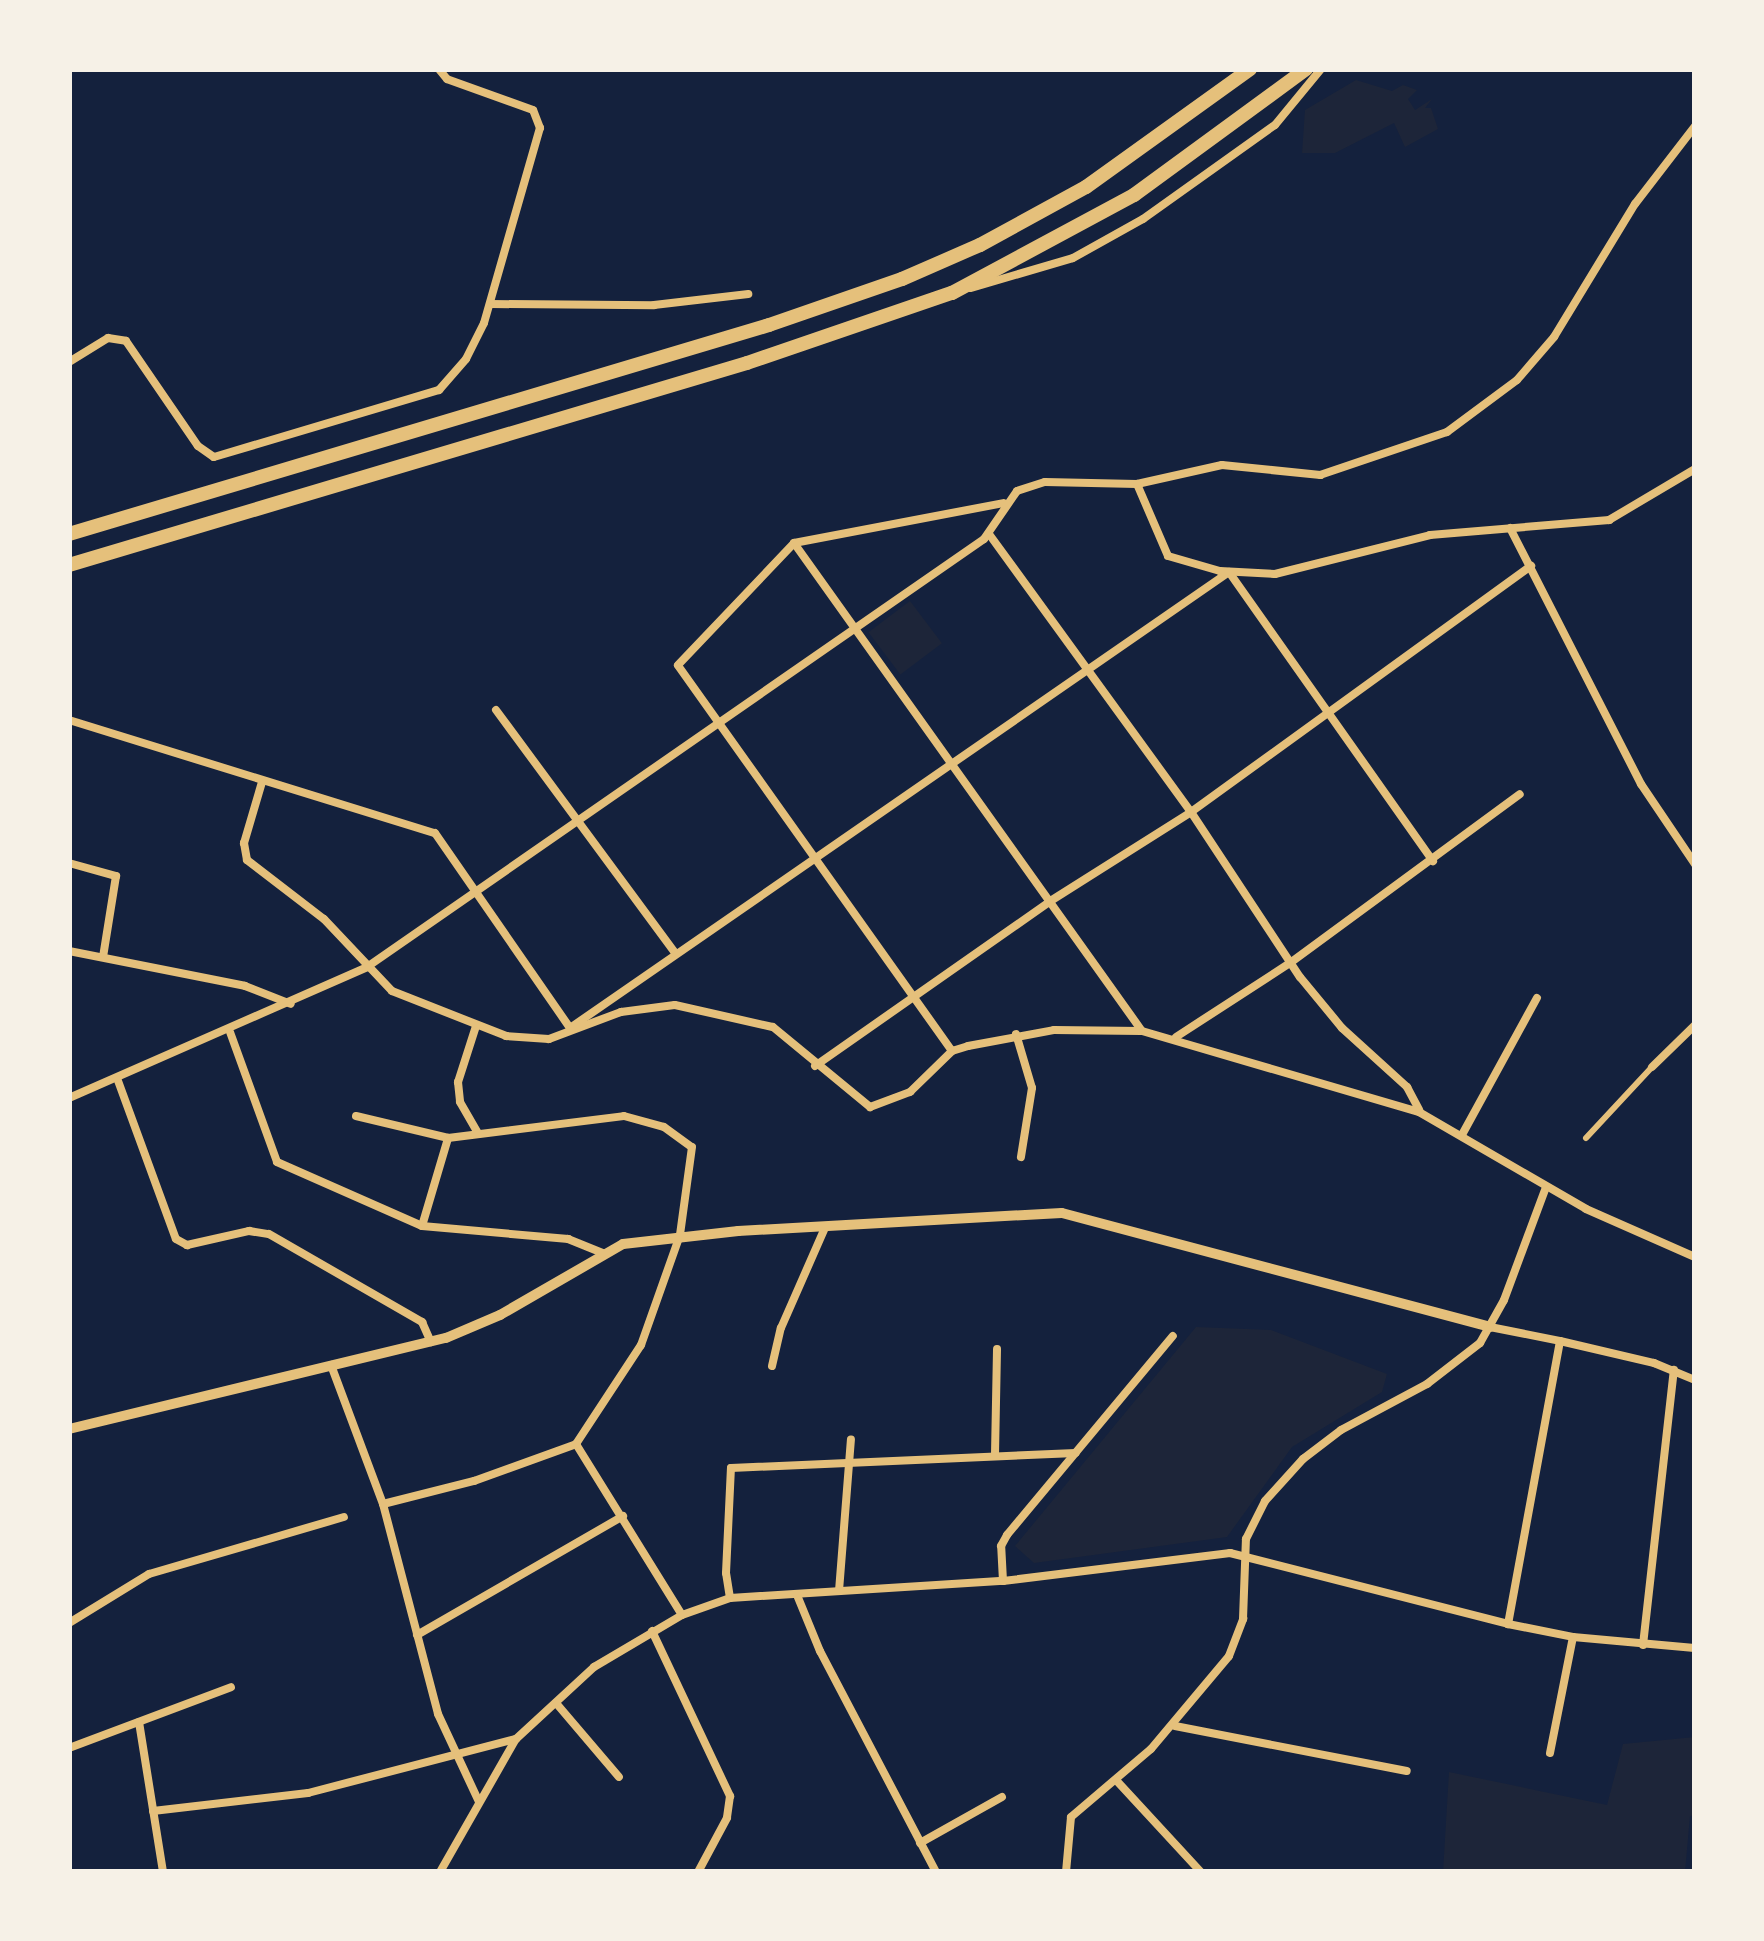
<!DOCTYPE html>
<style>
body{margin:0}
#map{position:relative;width:1764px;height:1941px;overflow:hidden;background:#14213d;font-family:"Noto Sans",sans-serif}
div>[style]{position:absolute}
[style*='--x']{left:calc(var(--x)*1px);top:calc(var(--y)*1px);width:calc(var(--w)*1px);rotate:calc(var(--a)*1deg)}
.green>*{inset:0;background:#1d2539;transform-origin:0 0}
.pedestrian>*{height:6px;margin:-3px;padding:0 3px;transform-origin:3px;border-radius:3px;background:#e5c07b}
.minor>*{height:8px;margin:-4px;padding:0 4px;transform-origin:4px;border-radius:4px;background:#e5c07b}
.tertiary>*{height:10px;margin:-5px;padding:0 5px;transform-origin:5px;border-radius:5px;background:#e5c07b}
.primary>*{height:14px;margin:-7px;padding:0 7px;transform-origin:7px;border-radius:7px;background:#e5c07b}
span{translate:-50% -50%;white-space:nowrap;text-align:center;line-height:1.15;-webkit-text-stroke:9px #f6f1e7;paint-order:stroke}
.frame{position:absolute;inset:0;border:72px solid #f6f1e7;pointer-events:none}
</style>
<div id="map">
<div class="green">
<i style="clip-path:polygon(1356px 80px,1392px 91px,1403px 85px,1417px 90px,1408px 99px,1415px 110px,1432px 99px,1425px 108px,1431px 108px,1438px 129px,1405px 147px,1394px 123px,1335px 153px,1302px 153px,1305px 110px)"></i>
<i style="left:910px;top:601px;width:53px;height:52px;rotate:53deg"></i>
<i style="clip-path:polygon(1196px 1327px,1271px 1330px,1387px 1374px,1382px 1392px,1292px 1447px,1227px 1537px,1034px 1563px,1015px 1546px)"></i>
<i style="clip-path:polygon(1695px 1737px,1695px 1815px,1690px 1816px,1685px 1872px,1443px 1872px,1449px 1772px,1607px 1805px,1623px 1744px)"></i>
</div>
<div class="pedestrian">
<i style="--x:1586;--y:1138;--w:97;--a:-47.1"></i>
</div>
<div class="minor">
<i style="--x:971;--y:288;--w:106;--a:-16.4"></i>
<i style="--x:1073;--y:258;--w:80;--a:-29.1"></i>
<i style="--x:1143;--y:219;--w:162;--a:-35.5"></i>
<i style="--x:1275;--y:125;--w:72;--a:-50.6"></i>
<i style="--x:491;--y:304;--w:163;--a:0.4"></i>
<i style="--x:654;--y:305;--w:95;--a:-6.7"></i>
<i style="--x:69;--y:362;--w:46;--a:-31.6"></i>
<i style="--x:108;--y:338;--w:18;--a:9"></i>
<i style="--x:126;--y:341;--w:127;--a:55.6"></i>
<i style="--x:198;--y:446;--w:19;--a:35"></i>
<i style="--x:214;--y:457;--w:235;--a:-16.6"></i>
<i style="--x:439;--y:390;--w:41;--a:-48.9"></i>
<i style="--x:466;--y:359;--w:40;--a:-63.4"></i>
<i style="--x:484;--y:323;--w:203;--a:-74"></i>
<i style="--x:540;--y:128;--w:19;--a:-111"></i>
<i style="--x:533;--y:110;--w:91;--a:-160.2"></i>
<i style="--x:447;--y:79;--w:13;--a:-129"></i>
<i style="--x:1137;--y:484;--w:78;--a:66.7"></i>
<i style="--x:1168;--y:556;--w:54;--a:16.1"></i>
<i style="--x:1220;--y:571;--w:55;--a:3.1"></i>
<i style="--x:1275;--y:574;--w:160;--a:-14.1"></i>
<i style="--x:1430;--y:535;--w:180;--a:-4.8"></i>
<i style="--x:1609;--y:520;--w:100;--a:-30.7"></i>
<i style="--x:1510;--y:528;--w:288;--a:62.9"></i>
<i style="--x:1641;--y:784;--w:97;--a:56"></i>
<i style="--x:989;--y:534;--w:344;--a:54"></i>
<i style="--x:1191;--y:812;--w:198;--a:56.6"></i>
<i style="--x:1300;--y:977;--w:66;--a:50.5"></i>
<i style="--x:1342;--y:1028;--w:88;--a:42.2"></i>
<i style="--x:1407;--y:1087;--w:26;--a:62"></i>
<i style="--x:794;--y:543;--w:599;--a:54.51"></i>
<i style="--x:1142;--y:1031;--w:289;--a:16.3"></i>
<i style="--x:1419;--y:1112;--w:193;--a:30.1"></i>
<i style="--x:1586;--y:1209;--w:119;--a:23.8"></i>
<i style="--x:496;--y:710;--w:303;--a:53.6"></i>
<i style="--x:69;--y:720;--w:383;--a:17.2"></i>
<i style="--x:435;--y:833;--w:237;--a:55.3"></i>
<i style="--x:570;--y:1028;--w:801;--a:-34.68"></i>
<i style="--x:1229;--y:572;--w:354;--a:54.8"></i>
<i style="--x:262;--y:782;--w:64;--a:106.4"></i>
<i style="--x:244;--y:843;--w:17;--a:80"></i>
<i style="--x:247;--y:860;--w:97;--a:37.5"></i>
<i style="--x:324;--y:919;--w:99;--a:46.6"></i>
<i style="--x:392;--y:991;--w:123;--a:21.5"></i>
<i style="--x:506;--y:1036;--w:43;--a:4"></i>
<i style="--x:549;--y:1039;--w:77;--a:-20.6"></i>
<i style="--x:621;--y:1012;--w:54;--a:-7.4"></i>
<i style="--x:675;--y:1005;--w:100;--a:12.7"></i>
<i style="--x:773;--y:1027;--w:126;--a:39.5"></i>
<i style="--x:870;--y:1107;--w:43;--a:-20.6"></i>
<i style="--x:910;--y:1092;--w:59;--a:-44.3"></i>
<i style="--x:952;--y:1051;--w:17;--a:-17"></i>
<i style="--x:968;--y:1046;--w:87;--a:-10.5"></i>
<i style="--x:1054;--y:1030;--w:87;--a:0.7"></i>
<i style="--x:69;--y:863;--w:49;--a:15.5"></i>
<i style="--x:116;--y:876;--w:82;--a:99.1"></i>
<i style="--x:69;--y:951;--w:179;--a:11.2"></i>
<i style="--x:245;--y:986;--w:49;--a:21.4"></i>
<i style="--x:476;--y:1026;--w:59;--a:107.8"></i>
<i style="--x:458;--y:1082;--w:20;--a:84"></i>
<i style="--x:460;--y:1102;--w:36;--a:60"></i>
<i style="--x:230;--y:1032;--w:138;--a:70.1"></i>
<i style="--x:277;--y:1162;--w:158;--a:23.8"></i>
<i style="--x:422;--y:1226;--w:147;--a:5.1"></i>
<i style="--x:568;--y:1239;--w:38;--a:22"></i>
<i style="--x:1016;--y:1034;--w:56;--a:73.5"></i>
<i style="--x:1032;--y:1088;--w:70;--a:99.1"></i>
<i style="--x:1176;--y:1037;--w:136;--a:-33"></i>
<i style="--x:1290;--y:963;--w:285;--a:-36.3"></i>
<i style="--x:952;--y:1051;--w:473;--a:-125.4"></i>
<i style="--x:678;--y:665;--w:168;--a:-46.4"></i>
<i style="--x:794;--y:543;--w:213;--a:-10.8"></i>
<i style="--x:815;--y:1066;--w:289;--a:-35"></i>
<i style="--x:1052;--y:900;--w:165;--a:-32.3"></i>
<i style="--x:1191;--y:812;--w:420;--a:-35.9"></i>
<i style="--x:1652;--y:1067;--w:60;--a:-44.3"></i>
<i style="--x:117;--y:1078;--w:171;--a:69.9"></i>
<i style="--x:176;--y:1239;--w:13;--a:29"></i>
<i style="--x:187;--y:1245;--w:64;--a:-12.7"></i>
<i style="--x:249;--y:1231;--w:20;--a:9"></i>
<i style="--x:269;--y:1234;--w:177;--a:29.9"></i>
<i style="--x:422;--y:1322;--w:22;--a:66"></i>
<i style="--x:69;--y:1098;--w:326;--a:-23.7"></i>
<i style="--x:367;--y:967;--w:751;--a:-34.75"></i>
<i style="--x:984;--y:539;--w:58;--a:-55.5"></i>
<i style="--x:1017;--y:491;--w:29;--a:-18"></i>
<i style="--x:1045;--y:482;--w:92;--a:1.2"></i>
<i style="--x:1137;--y:484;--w:87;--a:-12.6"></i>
<i style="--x:1222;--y:465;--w:99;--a:5.8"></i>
<i style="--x:1320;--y:475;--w:134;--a:-18.7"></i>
<i style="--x:1447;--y:432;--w:87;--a:-36.6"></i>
<i style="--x:1517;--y:380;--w:57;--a:-49.3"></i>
<i style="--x:1554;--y:337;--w:156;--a:-58.7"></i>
<i style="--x:1635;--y:204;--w:98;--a:-52.4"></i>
<i style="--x:356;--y:1116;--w:95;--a:13.4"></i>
<i style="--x:448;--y:1138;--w:177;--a:-7.1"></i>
<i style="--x:624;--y:1116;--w:41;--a:15.4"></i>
<i style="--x:664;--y:1127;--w:34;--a:36"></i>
<i style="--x:692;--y:1147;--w:89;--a:97.8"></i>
<i style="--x:680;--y:1235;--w:117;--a:109.5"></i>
<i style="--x:641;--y:1345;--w:118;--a:123.3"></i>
<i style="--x:576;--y:1444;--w:201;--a:58.2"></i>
<i style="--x:1463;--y:1133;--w:154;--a:-61.3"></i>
<i style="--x:422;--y:1226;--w:92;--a:-73.5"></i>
<i style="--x:1490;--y:1327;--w:71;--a:11.3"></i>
<i style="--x:1560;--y:1341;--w:288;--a:100.4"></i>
<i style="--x:1560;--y:1341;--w:97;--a:13.2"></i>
<i style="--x:1654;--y:1363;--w:44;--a:22.5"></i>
<i style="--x:331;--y:1365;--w:148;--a:69.5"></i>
<i style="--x:383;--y:1504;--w:217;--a:75.3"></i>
<i style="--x:438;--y:1714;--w:97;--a:65"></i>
<i style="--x:772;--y:1366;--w:39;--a:-77"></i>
<i style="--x:781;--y:1328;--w:109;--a:-66.3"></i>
<i style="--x:995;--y:1454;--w:105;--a:-88.9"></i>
<i style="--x:383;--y:1504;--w:94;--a:-14.2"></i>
<i style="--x:474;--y:1481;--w:109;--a:-19.9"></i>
<i style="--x:1003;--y:1581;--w:35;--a:-93"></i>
<i style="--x:1001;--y:1546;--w:13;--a:-61"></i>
<i style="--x:1007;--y:1535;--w:259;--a:-50.2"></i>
<i style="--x:839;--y:1591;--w:152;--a:-85.5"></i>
<i style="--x:797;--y:1595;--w:61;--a:67.7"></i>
<i style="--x:820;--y:1651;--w:250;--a:62.3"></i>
<i style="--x:730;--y:1598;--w:25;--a:-99"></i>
<i style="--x:726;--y:1573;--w:105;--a:-87.3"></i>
<i style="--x:731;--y:1468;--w:345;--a:-2.5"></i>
<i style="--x:69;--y:1623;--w:94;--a:-31.5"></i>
<i style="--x:149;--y:1574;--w:203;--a:-16.3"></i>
<i style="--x:652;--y:1631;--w:183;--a:64.7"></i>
<i style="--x:730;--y:1796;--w:22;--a:98"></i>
<i style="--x:727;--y:1818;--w:61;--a:118.2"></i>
<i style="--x:417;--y:1635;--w:238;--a:-30"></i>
<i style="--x:1643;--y:1645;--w:277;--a:-83.6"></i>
<i style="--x:556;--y:1703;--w:97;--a:49.6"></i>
<i style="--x:139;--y:1722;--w:152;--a:80.9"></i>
<i style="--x:1175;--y:1726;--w:236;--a:11"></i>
<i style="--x:69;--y:1748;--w:173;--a:-20.6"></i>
<i style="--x:1550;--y:1753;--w:118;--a:-78.8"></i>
<i style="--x:1116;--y:1780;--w:125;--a:47.3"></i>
<i style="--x:153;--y:1811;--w:156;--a:-6.6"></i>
<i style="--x:308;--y:1793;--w:215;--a:-14.6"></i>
<i style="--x:920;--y:1843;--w:94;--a:-29.3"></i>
<i style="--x:440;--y:1872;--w:153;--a:-60.3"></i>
<i style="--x:516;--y:1739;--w:106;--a:-42.7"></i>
<i style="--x:594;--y:1667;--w:102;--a:-30.6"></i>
<i style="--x:682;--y:1615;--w:51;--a:-19.5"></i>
<i style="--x:730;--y:1598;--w:274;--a:-3.6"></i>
<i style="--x:1003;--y:1581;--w:229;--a:-7"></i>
<i style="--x:1230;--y:1553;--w:287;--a:14.3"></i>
<i style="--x:1508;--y:1624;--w:66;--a:11.3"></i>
<i style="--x:1573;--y:1637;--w:122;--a:5.2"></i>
<i style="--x:1066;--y:1872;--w:55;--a:-84.8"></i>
<i style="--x:1071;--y:1817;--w:105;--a:-40.4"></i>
<i style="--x:1151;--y:1749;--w:121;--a:-50"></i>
<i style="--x:1229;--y:1656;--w:40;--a:-69"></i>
<i style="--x:1243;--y:1619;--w:80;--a:-87.9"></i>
<i style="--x:1246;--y:1539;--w:42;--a:-63.4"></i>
<i style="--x:1265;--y:1501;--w:57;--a:-47.9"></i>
<i style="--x:1303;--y:1459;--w:48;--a:-37.3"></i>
<i style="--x:1341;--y:1430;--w:98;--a:-28.1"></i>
<i style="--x:1427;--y:1384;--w:67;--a:-37.7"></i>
<i style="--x:1480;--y:1343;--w:49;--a:-60.8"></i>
<i style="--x:1504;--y:1300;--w:121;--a:-69.6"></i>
</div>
<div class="tertiary">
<i style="--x:69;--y:1429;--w:388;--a:-13.6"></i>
<i style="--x:446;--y:1338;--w:59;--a:-23.1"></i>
<i style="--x:500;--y:1315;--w:142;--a:-30"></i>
<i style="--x:623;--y:1244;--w:116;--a:-6.4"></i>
<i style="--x:738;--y:1231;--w:324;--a:-3.2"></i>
<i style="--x:1062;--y:1213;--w:443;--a:14.9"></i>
</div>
<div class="primary">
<i style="--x:69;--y:534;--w:731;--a:-16.62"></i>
<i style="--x:769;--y:325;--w:141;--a:-19.1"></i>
<i style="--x:902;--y:279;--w:85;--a:-23.6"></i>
<i style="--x:980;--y:245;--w:121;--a:-28.7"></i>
<i style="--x:1086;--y:187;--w:202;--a:-35.7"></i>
<i style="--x:69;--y:565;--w:707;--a:-16.59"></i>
<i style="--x:747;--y:363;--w:217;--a:-18.9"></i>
<i style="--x:952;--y:293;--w:207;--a:-28.3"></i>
<i style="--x:1134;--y:195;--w:213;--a:-36.2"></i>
</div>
<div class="frame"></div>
</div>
